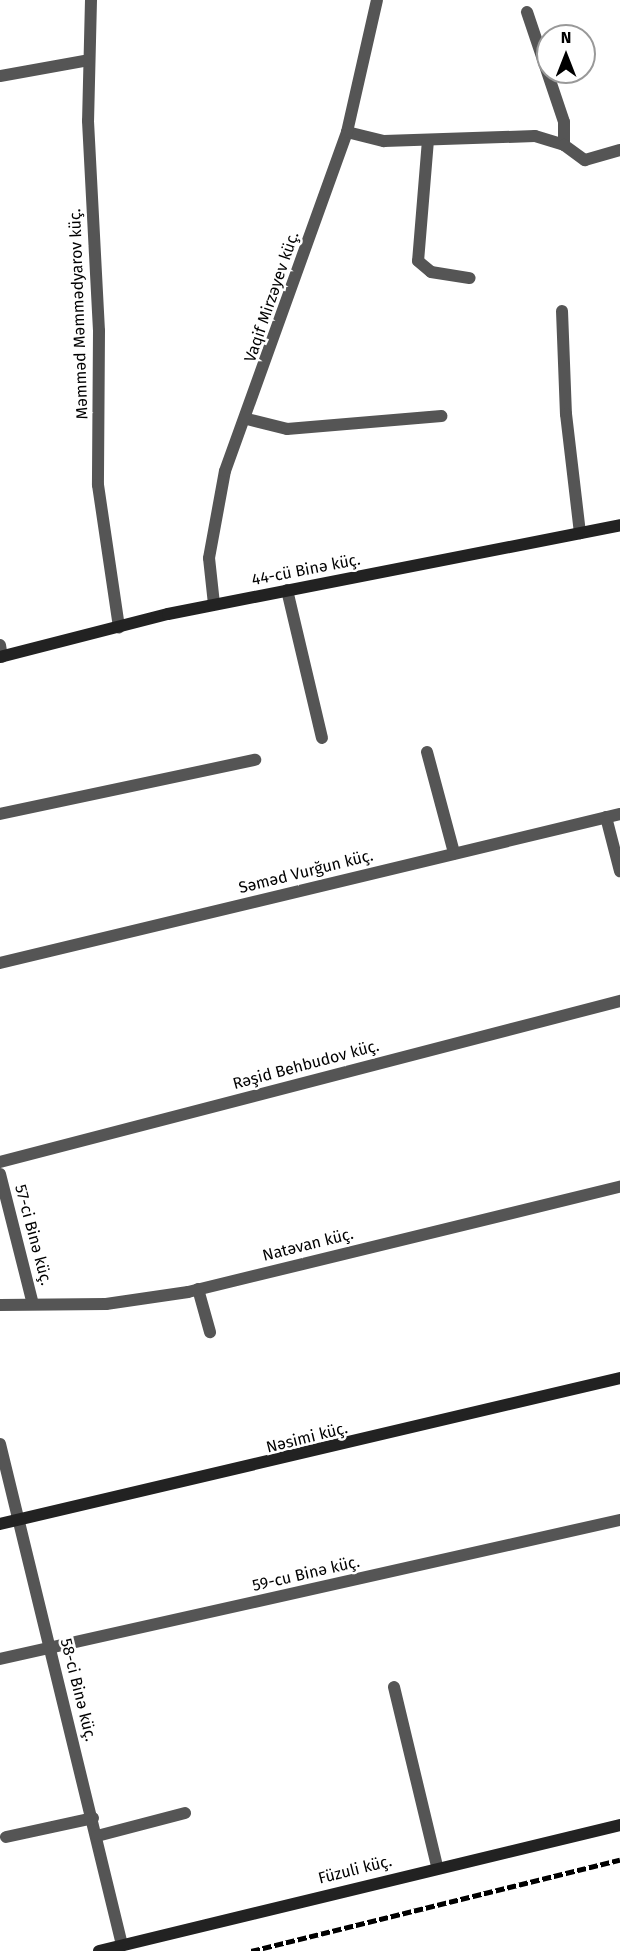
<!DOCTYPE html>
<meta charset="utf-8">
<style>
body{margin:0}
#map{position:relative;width:620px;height:1951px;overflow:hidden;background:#fff;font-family:"Fira Sans",sans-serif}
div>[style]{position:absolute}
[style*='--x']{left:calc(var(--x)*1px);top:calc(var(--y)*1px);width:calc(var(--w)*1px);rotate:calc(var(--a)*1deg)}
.street>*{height:12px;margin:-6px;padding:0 6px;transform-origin:6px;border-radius:6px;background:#555}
.secondary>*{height:12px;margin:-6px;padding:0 6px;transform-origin:6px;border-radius:6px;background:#222}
.rail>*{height:4.5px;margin-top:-2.25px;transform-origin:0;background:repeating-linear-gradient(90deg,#000 0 9px,transparent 0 12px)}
span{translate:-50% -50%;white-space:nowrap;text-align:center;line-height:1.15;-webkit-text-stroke:5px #fff;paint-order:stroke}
.street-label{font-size:16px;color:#000}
.north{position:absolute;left:536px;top:24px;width:60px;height:60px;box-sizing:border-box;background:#fff;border:2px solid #999;border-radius:50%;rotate:0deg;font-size:16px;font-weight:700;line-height:24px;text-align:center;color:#000}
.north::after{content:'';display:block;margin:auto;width:21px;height:27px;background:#000;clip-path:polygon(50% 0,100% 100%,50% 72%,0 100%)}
</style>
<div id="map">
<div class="street">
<i style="--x:91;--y:0;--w:121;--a:91.4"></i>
<i style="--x:88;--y:121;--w:210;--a:87"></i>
<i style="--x:99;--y:331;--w:154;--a:90.4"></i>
<i style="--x:98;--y:485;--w:144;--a:81.6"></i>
<i style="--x:527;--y:12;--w:116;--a:71.4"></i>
<i style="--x:564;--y:122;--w:23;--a:90"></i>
<i style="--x:0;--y:76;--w:90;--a:-10.2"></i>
<i style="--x:347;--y:132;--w:38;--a:14"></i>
<i style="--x:384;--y:141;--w:151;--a:-1.9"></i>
<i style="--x:535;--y:136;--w:30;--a:17"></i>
<i style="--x:564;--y:145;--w:26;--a:36"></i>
<i style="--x:585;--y:160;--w:36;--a:-16"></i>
<i style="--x:428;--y:140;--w:121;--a:94.7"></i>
<i style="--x:418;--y:261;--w:17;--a:40"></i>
<i style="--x:431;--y:272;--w:39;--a:9"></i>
<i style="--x:562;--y:311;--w:103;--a:87.8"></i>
<i style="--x:566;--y:414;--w:120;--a:83.3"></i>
<i style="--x:247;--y:419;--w:41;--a:14"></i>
<i style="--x:287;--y:429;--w:155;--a:-4.8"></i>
<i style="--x:287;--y:590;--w:152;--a:76.7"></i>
<i style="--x:214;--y:604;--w:46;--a:-96.2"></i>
<i style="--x:209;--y:558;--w:88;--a:-79.6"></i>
<i style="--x:225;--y:471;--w:360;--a:-70.2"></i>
<i style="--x:347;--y:132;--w:135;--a:-77.2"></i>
<i style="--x:0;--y:645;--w:12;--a:81"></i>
<i style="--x:427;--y:752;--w:105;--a:75"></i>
<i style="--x:0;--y:814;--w:261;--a:-12"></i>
<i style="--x:606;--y:817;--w:56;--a:75.5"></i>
<i style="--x:0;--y:963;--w:638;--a:-13.51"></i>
<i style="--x:0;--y:1162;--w:641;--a:-14.56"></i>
<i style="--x:0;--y:1174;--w:134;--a:75.8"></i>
<i style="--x:198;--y:1289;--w:45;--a:74.4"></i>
<i style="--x:0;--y:1305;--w:106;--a:-0.5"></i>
<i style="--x:106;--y:1304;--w:83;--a:-8.3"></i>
<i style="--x:188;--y:1292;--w:445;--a:-13.7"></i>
<i style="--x:0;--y:1444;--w:516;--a:76.31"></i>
<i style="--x:0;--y:1659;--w:635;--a:-12.64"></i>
<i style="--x:394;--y:1687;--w:184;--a:76.5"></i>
<i style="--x:97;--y:1836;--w:91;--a:-14.6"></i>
<i style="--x:6;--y:1837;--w:89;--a:-12.3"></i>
</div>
<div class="secondary">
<i style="--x:0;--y:657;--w:173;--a:-14.4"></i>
<i style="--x:168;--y:614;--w:461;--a:-11.1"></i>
<i style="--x:0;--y:1524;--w:637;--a:-13.25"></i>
<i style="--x:99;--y:1951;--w:536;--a:-13.6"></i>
</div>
<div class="rail">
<i style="--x:251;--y:1951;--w:380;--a:-13.9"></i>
</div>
<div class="street-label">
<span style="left:272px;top:297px;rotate:-71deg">Vaqif Mirzəyev küç.</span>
<span style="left:79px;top:314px;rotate:-92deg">Məmməd Məmmədyarov küç.</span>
<span style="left:306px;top:570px;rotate:-11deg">44-cü Binə küç.</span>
<span style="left:306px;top:872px;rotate:-14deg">Səməd Vurğun küç.</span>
<span style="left:306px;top:1065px;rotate:-15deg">Rəşid Behbudov küç.</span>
<span style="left:33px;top:1235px;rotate:75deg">57-ci Binə küç.</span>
<span style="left:308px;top:1245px;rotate:-14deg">Natəvan küç.</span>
<span style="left:307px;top:1438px;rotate:-14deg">Nəsimi küç.</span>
<span style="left:306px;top:1574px;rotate:-13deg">59-cu Binə küç.</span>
<span style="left:78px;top:1690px;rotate:76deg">58-ci Binə küç.</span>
<span style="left:355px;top:1870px;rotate:-14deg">Füzuli küç.</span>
</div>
<div class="north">N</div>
</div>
